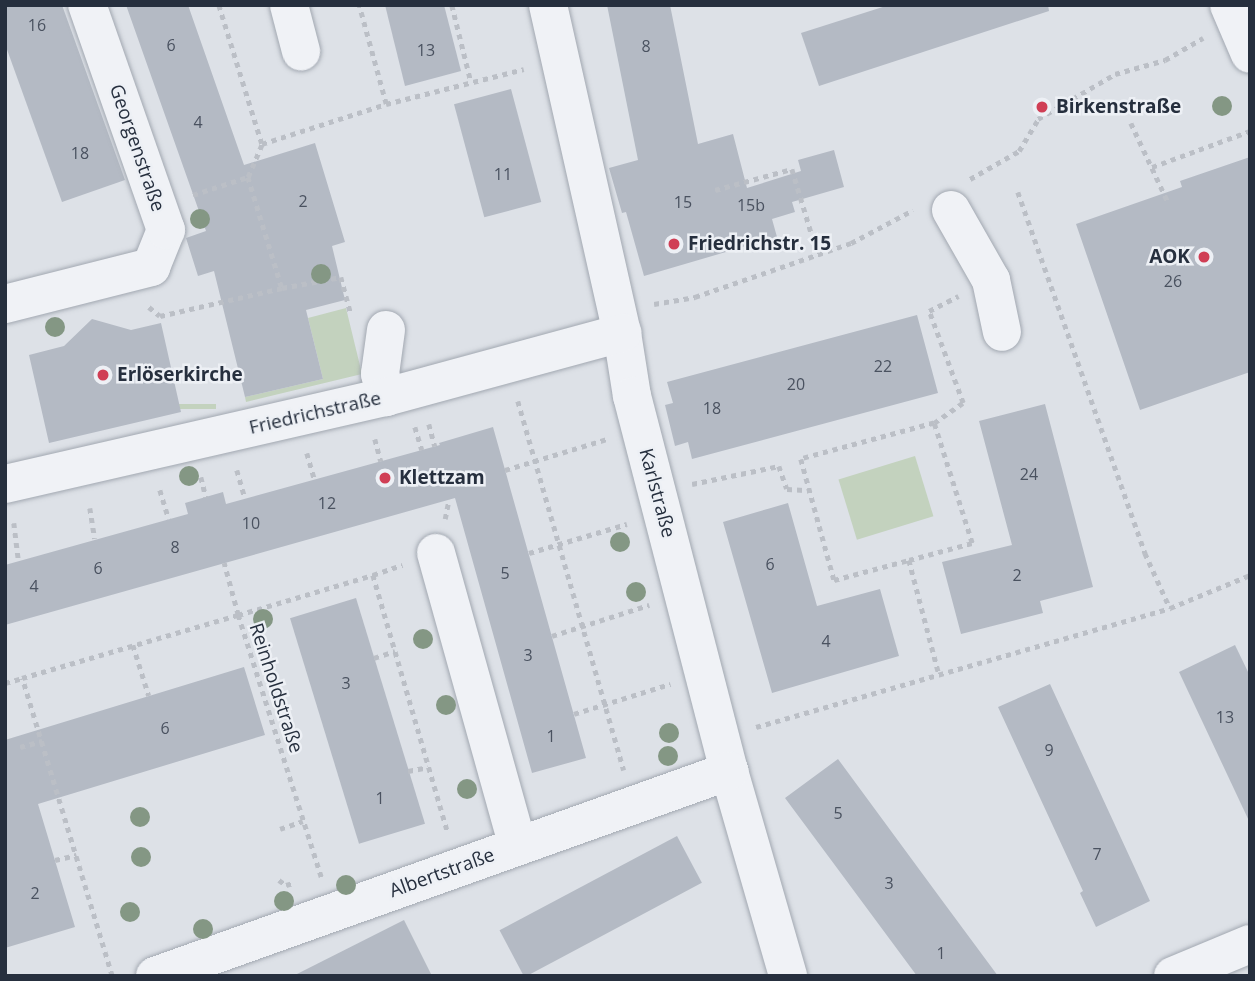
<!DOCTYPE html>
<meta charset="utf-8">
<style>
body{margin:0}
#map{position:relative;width:1255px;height:981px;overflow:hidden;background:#dde1e7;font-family:"Open Sans",sans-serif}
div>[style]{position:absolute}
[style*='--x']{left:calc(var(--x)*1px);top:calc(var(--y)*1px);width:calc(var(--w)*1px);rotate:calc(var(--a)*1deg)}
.green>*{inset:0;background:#c3d2be;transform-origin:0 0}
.building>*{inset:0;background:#b4bac4;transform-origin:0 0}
.path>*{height:4.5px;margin-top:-2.25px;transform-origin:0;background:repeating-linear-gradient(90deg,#bbbfc6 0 5px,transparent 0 10px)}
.roads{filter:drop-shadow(0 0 2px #a2a8b1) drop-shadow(0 0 2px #a2a8b1)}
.minor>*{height:38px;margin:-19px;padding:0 19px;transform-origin:19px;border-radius:19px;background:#f0f2f6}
.trees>*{width:20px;height:20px;margin:-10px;border-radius:50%;background:#849784}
.dots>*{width:19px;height:19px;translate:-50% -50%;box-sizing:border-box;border:4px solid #edf0f5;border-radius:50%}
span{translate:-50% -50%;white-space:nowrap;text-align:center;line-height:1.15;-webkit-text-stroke:5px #edf0f5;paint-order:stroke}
.number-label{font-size:16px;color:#4a5260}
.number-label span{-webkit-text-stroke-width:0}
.poi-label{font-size:19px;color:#262f3e;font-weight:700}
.left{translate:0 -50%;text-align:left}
.right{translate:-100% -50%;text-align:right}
.street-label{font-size:19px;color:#262f3e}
.frame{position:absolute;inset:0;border:7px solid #262f3e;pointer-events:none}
</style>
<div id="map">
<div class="green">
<i style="clip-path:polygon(346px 308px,362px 374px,246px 402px,245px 397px,323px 379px,308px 318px)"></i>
<i style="left:216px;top:404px;width:5px;height:133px;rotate:90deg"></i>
<i style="left:915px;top:456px;width:63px;height:80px;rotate:73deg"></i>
</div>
<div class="building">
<i style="clip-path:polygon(5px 5px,62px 5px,125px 180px,62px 202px,5px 44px)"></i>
<i style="clip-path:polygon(126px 5px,188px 5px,244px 165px,315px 143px,345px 242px,332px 246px,345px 300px,306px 310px,323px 379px,245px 397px,214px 271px,198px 276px,186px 238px,206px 231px)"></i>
<i style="clip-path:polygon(385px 5px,444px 5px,461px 71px,405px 86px)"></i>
<i style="clip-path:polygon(607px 5px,670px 5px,698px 144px,733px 134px,747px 188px,801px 171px,798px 160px,834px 150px,844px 187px,792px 202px,795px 212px,772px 219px,777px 237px,644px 276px,626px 212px,622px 213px,609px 168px,638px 160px)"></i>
<i style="clip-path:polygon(889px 5px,1048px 5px,1049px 11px,819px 86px,801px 33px)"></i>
<i style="left:511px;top:89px;width:117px;height:59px;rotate:75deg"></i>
<i style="clip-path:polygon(1250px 157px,1250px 372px,1140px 410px,1076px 224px,1182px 187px,1180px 181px)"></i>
<i style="clip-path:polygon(917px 315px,938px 393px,692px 459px,688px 442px,675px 446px,665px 405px,673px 403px,667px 382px)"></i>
<i style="clip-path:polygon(92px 319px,131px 330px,161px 323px,181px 412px,49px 443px,29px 355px,64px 346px)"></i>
<i style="clip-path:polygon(1045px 404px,1093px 587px,1040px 601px,1043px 613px,961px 634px,942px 562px,1012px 545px,979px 421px)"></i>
<i style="clip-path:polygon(493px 427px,586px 758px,532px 773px,455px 498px,5px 625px,5px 565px,188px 514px,185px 503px,223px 492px,226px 504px,440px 445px,439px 443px)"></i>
<i style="clip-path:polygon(788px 503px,817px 606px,880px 589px,899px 656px,772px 693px,723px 522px)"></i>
<i style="left:356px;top:598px;width:236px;height:69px;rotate:73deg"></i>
<i style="clip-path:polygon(1235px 645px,1250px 676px,1250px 823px,1179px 672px)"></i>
<i style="clip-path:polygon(244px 667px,265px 735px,38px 804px,75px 927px,5px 948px,5px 740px)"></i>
<i style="clip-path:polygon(1050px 684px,1150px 901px,1096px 927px,1080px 893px,1083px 891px,998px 707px)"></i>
<i style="clip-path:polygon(838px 759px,941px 899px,998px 976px,917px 976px,837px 868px,785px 798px)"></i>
<i style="left:677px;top:836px;width:53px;height:201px;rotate:62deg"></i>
<i style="clip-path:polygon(404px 920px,432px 976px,293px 976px)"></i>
</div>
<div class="path">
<i style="--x:219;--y:5;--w:145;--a:72.8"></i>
<i style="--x:262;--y:144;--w:130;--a:-17.9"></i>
<i style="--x:386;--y:104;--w:103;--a:-105.3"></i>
<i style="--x:452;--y:5;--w:79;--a:76.1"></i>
<i style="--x:386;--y:104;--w:142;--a:-14.2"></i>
<i style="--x:1131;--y:123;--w:89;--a:64.9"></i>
<i style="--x:1152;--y:167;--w:104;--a:-20.2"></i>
<i style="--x:248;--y:177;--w:116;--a:73"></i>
<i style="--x:282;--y:288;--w:60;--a:-10.6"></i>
<i style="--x:341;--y:277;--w:38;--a:75"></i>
<i style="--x:970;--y:179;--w:56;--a:-29.7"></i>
<i style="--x:1019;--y:151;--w:37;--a:-59"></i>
<i style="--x:1038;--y:119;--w:89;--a:-30.3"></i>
<i style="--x:1115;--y:74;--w:52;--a:-15.6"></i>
<i style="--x:1165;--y:60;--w:44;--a:-30.1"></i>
<i style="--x:715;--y:190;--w:80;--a:-15.3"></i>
<i style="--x:792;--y:169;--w:90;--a:73.2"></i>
<i style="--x:1018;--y:192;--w:383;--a:70.6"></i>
<i style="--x:1145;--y:553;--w:60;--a:65.6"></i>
<i style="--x:193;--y:195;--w:58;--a:-18.1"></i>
<i style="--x:248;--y:177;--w:36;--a:-67"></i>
<i style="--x:654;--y:304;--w:42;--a:-9.7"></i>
<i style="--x:695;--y:297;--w:165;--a:-19.1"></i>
<i style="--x:851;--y:243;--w:70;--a:-28"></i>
<i style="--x:149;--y:307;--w:14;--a:39"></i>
<i style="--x:160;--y:316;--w:125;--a:-12.9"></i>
<i style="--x:518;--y:401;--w:384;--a:74"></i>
<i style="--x:934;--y:423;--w:35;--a:-35"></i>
<i style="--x:963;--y:403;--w:98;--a:-110.3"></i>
<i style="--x:929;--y:311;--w:33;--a:-27"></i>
<i style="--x:429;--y:424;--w:23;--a:75"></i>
<i style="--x:415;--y:427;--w:24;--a:73"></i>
<i style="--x:375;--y:439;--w:23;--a:75"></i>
<i style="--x:307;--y:453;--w:26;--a:74"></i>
<i style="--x:237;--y:470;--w:29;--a:74"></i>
<i style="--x:505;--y:470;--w:107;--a:-16.9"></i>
<i style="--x:201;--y:477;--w:21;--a:76"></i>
<i style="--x:692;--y:484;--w:89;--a:-11.7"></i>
<i style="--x:779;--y:466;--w:24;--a:71"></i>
<i style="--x:787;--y:489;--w:22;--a:3"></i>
<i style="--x:160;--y:490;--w:30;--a:73"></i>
<i style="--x:90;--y:508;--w:31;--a:81"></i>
<i style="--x:445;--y:519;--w:20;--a:-79"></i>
<i style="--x:14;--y:523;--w:38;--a:83"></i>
<i style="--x:529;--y:553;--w:102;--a:-16.5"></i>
<i style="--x:909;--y:560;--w:65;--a:-15.1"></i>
<i style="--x:972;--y:543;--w:126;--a:-107.6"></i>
<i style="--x:934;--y:423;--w:138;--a:164.9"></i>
<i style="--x:801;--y:459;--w:125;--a:74.7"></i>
<i style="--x:834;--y:580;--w:78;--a:-14.9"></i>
<i style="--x:909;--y:560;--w:118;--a:75.3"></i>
<i style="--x:373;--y:575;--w:31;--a:-19"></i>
<i style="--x:552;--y:636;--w:102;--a:-17.7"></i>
<i style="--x:133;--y:645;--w:53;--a:72.6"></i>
<i style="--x:374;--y:658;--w:22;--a:-18"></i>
<i style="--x:5;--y:683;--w:18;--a:-16"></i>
<i style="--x:574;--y:714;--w:101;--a:-17.4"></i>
<i style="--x:756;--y:727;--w:431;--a:-16"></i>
<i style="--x:1170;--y:608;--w:87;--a:-22.4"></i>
<i style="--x:20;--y:747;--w:23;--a:-15"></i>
<i style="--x:408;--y:771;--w:20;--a:-11"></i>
<i style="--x:280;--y:829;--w:24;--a:-19"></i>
<i style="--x:55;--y:860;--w:22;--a:-13"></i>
<i style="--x:321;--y:877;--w:275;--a:-107.6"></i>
<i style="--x:238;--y:615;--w:141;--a:-16.5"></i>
<i style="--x:373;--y:575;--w:269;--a:73.8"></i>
<i style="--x:279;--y:880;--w:9;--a:36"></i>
<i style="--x:286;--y:885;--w:7;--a:-16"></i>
<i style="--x:112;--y:976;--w:311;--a:-106.8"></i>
<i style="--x:22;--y:678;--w:225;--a:-16.3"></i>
<i style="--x:238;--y:615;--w:54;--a:-105.1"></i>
</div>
<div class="roads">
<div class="minor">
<i style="--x:289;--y:5;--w:48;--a:75.4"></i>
<i style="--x:548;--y:5;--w:336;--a:77.3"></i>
<i style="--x:622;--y:333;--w:64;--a:81"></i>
<i style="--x:632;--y:396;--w:387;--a:75.5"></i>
<i style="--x:729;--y:771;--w:213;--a:73.9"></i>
<i style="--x:1229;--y:5;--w:53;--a:66.8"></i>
<i style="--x:951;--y:210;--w:81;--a:60.3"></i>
<i style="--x:991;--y:280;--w:53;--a:78.1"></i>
<i style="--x:5;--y:304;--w:151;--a:-14.2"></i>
<i style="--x:151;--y:267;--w:40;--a:-68"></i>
<i style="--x:166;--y:230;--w:238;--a:-109.3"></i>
<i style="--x:386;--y:330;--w:44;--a:97.8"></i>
<i style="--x:380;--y:374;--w:24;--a:75"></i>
<i style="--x:5;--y:484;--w:391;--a:-12.9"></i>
<i style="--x:386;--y:397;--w:245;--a:-15.2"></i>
<i style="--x:436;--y:553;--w:304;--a:74.4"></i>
<i style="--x:155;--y:976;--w:610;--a:-19.65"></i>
<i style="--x:1173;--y:976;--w:83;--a:-22.6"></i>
</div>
</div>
<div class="trees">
<i style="left:1222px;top:106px"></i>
<i style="left:200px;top:219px"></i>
<i style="left:321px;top:274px"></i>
<i style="left:55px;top:327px"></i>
<i style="left:189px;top:476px"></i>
<i style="left:620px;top:542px"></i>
<i style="left:636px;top:592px"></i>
<i style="left:263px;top:619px"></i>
<i style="left:423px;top:639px"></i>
<i style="left:446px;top:705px"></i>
<i style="left:669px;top:733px"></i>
<i style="left:668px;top:756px"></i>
<i style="left:467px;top:789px"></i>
<i style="left:140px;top:817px"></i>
<i style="left:141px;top:857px"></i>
<i style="left:346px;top:885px"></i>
<i style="left:284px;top:901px"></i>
<i style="left:130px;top:912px"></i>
<i style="left:203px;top:929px"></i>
</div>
<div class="dots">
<i style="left:1042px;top:107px;background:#d03e55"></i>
<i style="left:674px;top:244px;background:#d03e55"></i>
<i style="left:1204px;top:257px;background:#d03e55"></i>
<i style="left:103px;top:375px;background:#d03e55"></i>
<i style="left:385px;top:478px;background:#d03e55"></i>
</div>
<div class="number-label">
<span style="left:37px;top:25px">16</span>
<span style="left:171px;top:45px">6</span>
<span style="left:646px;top:46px">8</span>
<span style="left:426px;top:50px">13</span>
<span style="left:198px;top:122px">4</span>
<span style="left:80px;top:153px">18</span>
<span style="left:503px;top:174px">11</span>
<span style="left:303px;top:201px">2</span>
<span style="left:683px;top:202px">15</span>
<span style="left:751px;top:205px">15b</span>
<span style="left:1173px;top:281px">26</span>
<span style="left:883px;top:366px">22</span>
<span style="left:796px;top:384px">20</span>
<span style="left:712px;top:408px">18</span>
<span style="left:1029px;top:474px">24</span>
<span style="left:327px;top:503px">12</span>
<span style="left:251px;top:523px">10</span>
<span style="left:175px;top:547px">8</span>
<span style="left:770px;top:564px">6</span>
<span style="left:98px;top:568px">6</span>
<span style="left:505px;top:573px">5</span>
<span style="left:1017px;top:575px">2</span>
<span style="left:34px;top:586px">4</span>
<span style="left:826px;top:641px">4</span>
<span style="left:528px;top:655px">3</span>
<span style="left:346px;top:683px">3</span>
<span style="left:1225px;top:717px">13</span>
<span style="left:165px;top:728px">6</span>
<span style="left:551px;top:736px">1</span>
<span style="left:1049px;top:750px">9</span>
<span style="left:380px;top:798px">1</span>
<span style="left:838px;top:813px">5</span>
<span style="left:1097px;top:854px">7</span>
<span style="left:889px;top:883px">3</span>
<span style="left:35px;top:893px">2</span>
<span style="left:941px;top:953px">1</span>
</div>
<div class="poi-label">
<span class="left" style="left:1056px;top:107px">Birkenstraße</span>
<span class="left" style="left:688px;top:244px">Friedrichstr. 15</span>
<span class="right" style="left:1190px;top:257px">AOK</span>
<span class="left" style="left:117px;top:375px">Erlöserkirche</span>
<span class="left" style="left:399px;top:478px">Klettzam</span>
</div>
<div class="street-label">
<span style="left:137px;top:148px;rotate:71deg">Georgenstraße</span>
<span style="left:315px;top:413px;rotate:-13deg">Friedrichstraße</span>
<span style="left:657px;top:493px;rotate:75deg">Karlstraße</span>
<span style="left:276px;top:688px;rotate:72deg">Reinholdstraße</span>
<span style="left:442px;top:873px;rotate:-20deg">Albertstraße</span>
</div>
<div class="frame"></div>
</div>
